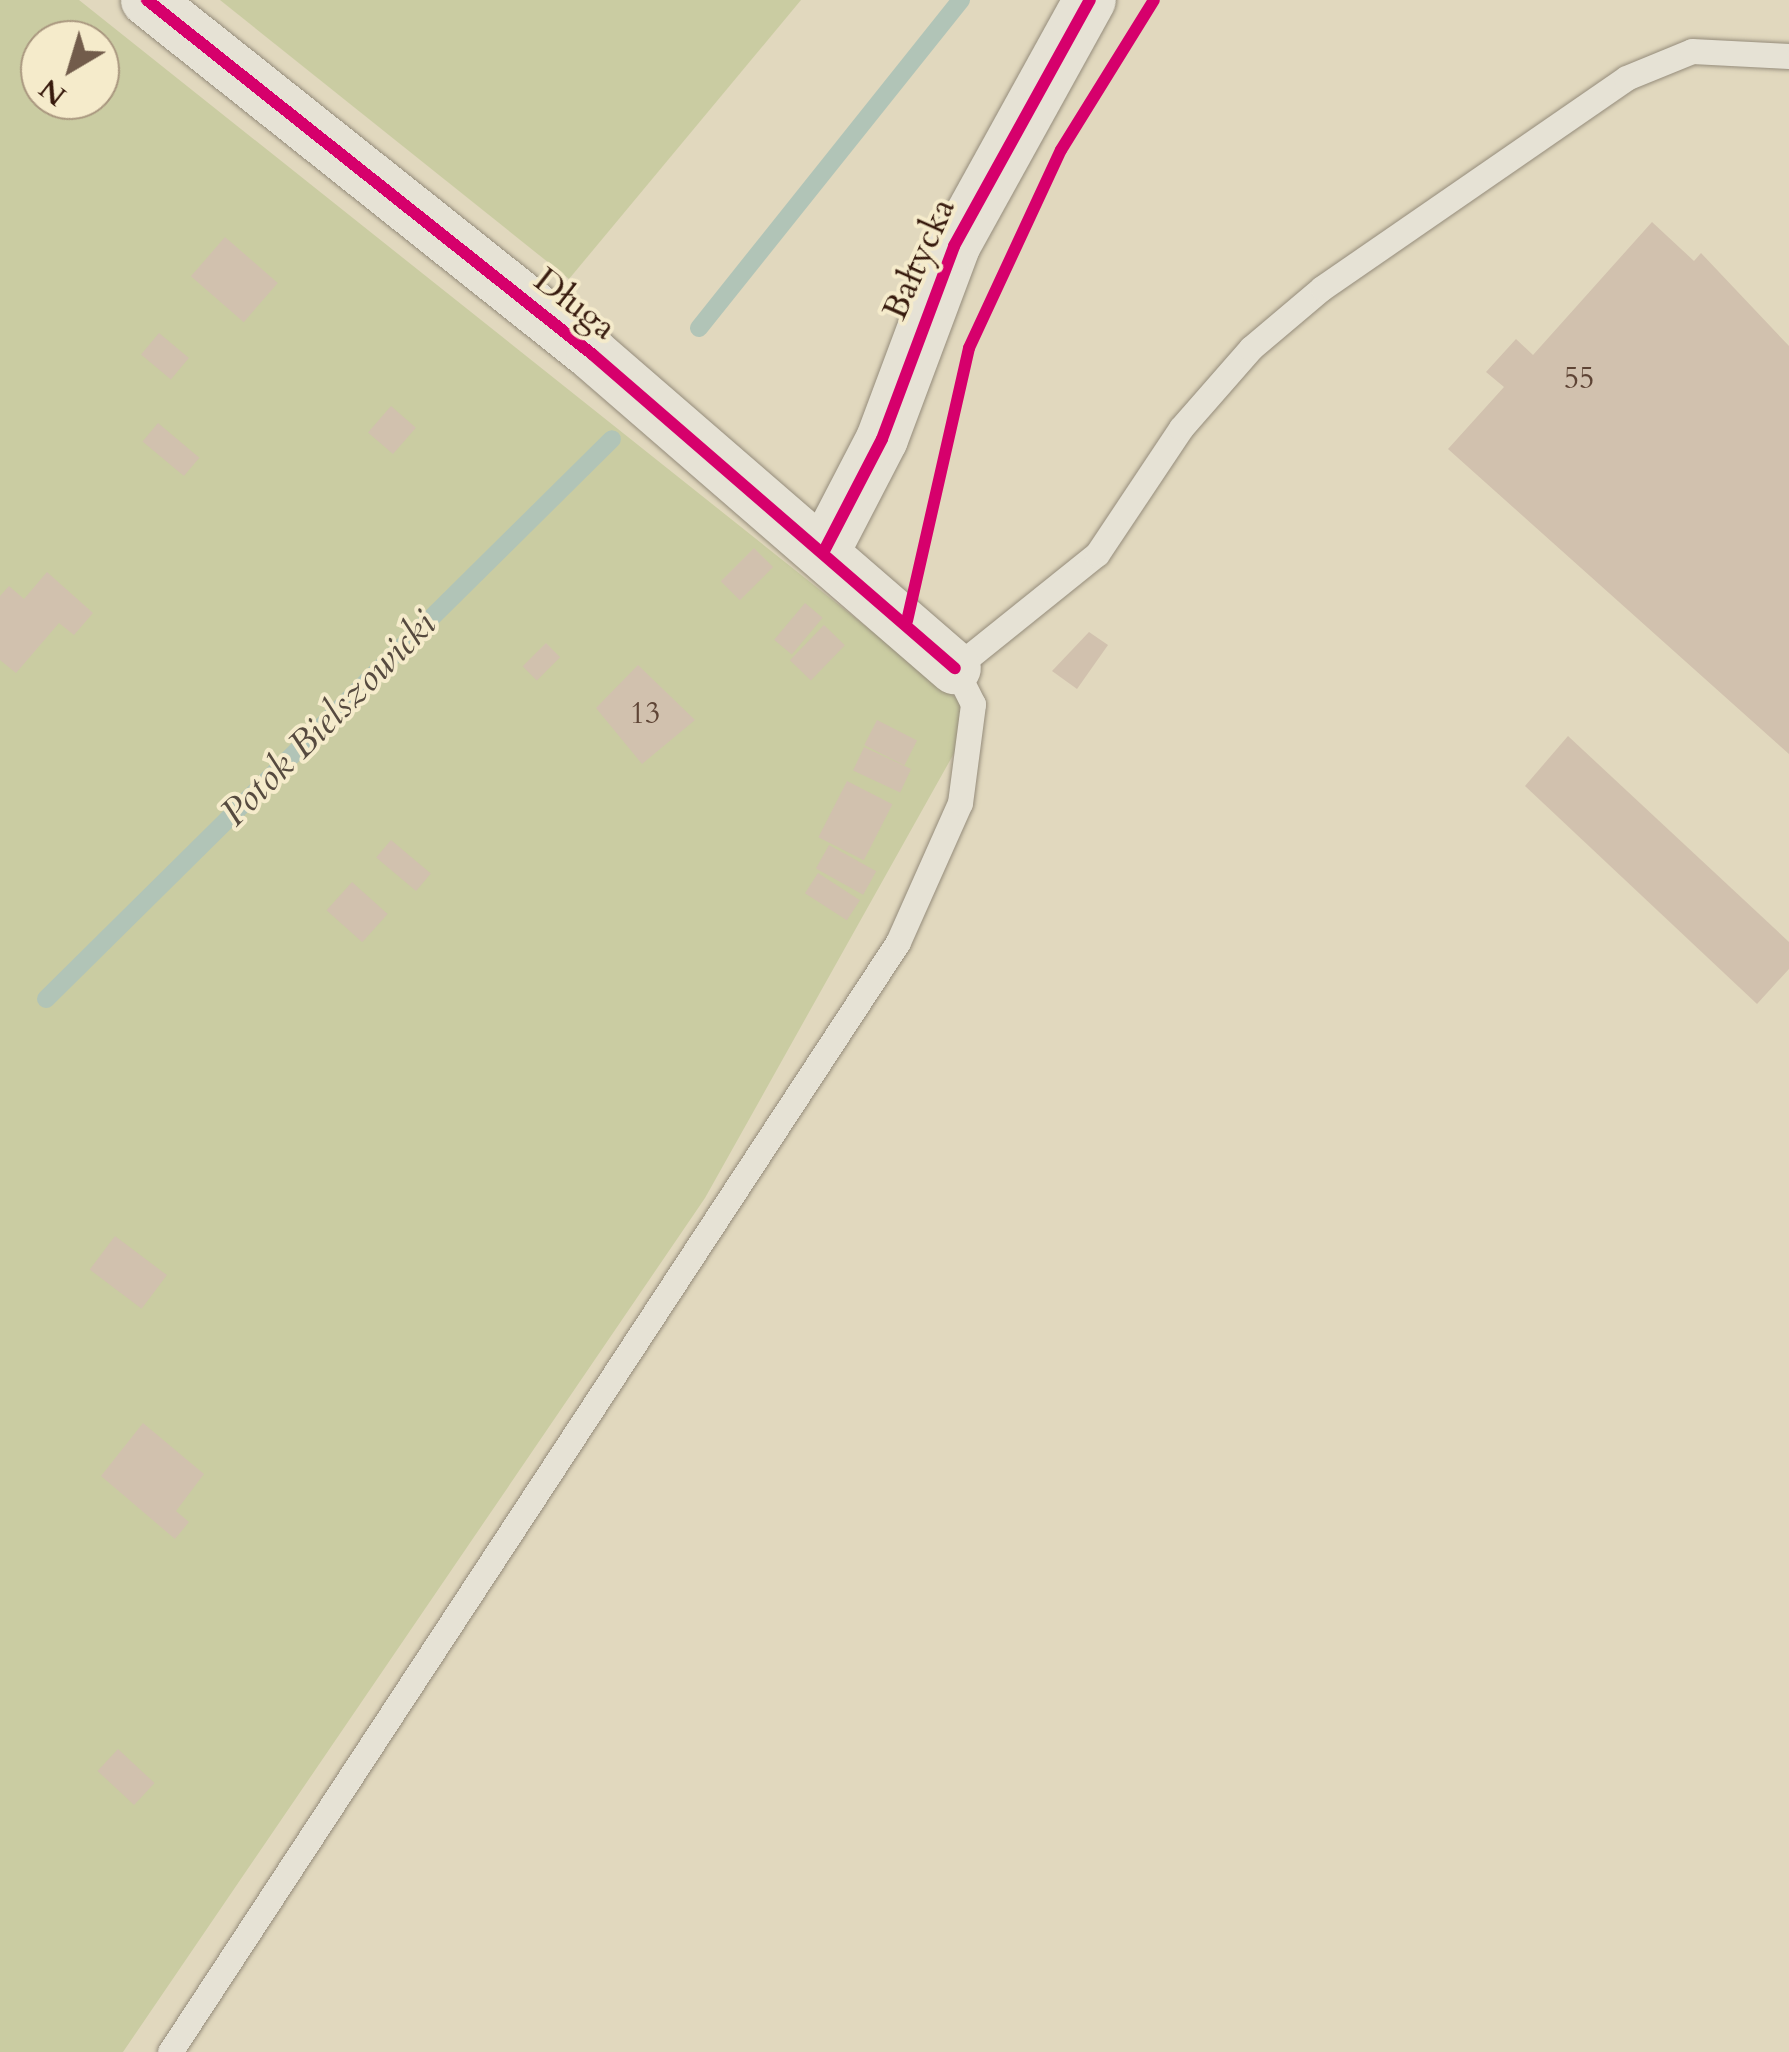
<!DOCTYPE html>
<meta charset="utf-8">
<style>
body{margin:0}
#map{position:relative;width:1789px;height:2052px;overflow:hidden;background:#e1d8be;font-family:Cardo,serif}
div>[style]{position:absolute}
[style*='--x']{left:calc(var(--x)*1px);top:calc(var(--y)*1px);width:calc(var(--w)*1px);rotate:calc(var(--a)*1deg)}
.green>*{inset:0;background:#cacca2}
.stream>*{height:18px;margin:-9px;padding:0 9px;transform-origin:9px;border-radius:9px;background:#b1c4b7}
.building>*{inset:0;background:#d1c1ae;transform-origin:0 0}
.roads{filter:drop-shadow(0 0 2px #958c7b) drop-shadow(0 0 2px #958c7b)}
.service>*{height:25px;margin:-12.5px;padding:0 12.5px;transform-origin:12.5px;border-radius:12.5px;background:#e6e2d5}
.minor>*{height:52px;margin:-26px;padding:0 26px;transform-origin:26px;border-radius:26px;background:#e6e2d5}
.cycleway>*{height:12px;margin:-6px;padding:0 6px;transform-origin:6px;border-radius:6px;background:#d6006c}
span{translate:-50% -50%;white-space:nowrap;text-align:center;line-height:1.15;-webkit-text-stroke:8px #f5ebcb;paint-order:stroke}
.number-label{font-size:30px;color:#5e4435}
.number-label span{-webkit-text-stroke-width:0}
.street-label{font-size:35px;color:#371a0d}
.water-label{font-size:38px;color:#564a3f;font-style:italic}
.north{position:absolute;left:20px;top:20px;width:100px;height:100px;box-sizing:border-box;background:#f5ebcb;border:2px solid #a9977f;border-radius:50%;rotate:218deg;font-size:28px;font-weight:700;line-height:40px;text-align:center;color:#371a0d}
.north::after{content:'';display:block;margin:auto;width:35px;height:45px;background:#725c4b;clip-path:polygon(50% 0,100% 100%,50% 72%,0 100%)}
</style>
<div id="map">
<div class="green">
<i style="clip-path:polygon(evenodd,0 0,79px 0,976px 714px,705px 1198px,123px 2052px,0 2052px,0 0,40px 40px,100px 40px,100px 100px,40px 100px,40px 40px)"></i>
<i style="clip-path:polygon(220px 0,801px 0,569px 279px)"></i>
</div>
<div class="stream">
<i style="--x:699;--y:328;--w:420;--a:-51.4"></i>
<i style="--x:46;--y:999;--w:796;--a:-44.69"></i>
</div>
<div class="building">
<i style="clip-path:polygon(1652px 222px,1694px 261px,1701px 253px,1789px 346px,1789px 754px,1448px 449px,1504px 387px,1486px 372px,1516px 339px,1533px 355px)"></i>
<i style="left:225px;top:237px;width:70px;height:52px;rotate:41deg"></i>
<i style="left:159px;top:333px;width:39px;height:28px;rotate:40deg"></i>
<i style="left:391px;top:406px;width:33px;height:35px;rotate:41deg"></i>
<i style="left:158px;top:423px;width:54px;height:24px;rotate:40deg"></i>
<i style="left:754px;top:548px;width:27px;height:47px;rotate:45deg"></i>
<i style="clip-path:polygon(47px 572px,93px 613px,74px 635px,59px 623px,16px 673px,0 660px,0 596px,9px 586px,24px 599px)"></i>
<i style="left:805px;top:603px;width:23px;height:48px;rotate:40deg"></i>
<i style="left:824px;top:625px;width:29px;height:49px;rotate:44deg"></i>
<i style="clip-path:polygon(1089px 632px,1108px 645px,1077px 689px,1052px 671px)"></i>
<i style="left:546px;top:643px;width:20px;height:33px;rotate:45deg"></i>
<i style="clip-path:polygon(638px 665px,695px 720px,642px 764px,596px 708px)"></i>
<i style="left:877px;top:720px;width:45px;height:28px;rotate:27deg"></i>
<i style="clip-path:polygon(1568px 736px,1789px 942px,1789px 969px,1757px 1004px,1525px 786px)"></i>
<i style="left:864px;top:747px;width:52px;height:26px;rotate:25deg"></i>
<i style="left:847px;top:781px;width:51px;height:63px;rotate:27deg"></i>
<i style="left:391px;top:840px;width:52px;height:23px;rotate:40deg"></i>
<i style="left:829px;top:845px;width:54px;height:27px;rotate:29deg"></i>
<i style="left:818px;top:873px;width:50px;height:24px;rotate:33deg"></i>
<i style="left:352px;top:882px;width:48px;height:38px;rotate:42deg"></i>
<i style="left:115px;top:1236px;width:65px;height:42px;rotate:37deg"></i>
<i style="clip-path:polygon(143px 1423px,204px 1474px,176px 1511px,189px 1522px,175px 1539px,101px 1476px)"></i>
<i style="left:118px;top:1749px;width:50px;height:30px;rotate:43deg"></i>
</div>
<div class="roads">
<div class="service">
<i style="--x:170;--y:2052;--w:1327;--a:-56.74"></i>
<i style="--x:898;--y:942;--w:152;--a:-66"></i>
<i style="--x:960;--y:803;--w:100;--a:-82.5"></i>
<i style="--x:973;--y:704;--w:40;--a:-116.6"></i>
<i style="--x:955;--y:668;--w:182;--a:-38.8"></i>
<i style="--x:1097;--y:554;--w:151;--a:-56.3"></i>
<i style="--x:1181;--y:428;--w:106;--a:-48.8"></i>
<i style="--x:1251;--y:348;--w:93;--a:-40.2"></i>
<i style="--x:1322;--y:288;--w:369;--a:-34.6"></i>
<i style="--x:1626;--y:78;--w:71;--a:-22.2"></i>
<i style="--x:1692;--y:51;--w:97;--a:3"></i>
</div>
<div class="minor">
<i style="--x:147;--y:0;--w:569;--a:38.5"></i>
<i style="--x:592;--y:354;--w:480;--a:40.9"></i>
<i style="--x:824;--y:551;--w:126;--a:-62.6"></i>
<i style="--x:882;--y:439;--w:206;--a:-69.5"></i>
<i style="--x:954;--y:246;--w:281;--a:-61.1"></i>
</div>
</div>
<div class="cycleway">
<i style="--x:147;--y:0;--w:569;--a:38.5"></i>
<i style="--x:592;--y:354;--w:480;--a:40.9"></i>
<i style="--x:824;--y:551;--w:126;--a:-62.6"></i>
<i style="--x:882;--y:439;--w:206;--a:-69.5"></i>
<i style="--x:954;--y:246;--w:281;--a:-61.1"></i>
<i style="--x:907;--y:621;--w:280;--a:-77.2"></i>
<i style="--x:969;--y:348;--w:218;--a:-65.1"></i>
<i style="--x:1061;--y:150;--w:176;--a:-58.2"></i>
</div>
<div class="number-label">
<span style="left:1579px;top:379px">55</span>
<span style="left:645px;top:714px">13</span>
</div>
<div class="street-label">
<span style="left:919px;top:259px;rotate:-66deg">Bałtycka</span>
<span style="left:575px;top:304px;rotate:38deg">Długa</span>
</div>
<div class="water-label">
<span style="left:329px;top:719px;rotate:-45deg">Potok Bielszowicki</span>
</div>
<div class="north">N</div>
</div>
